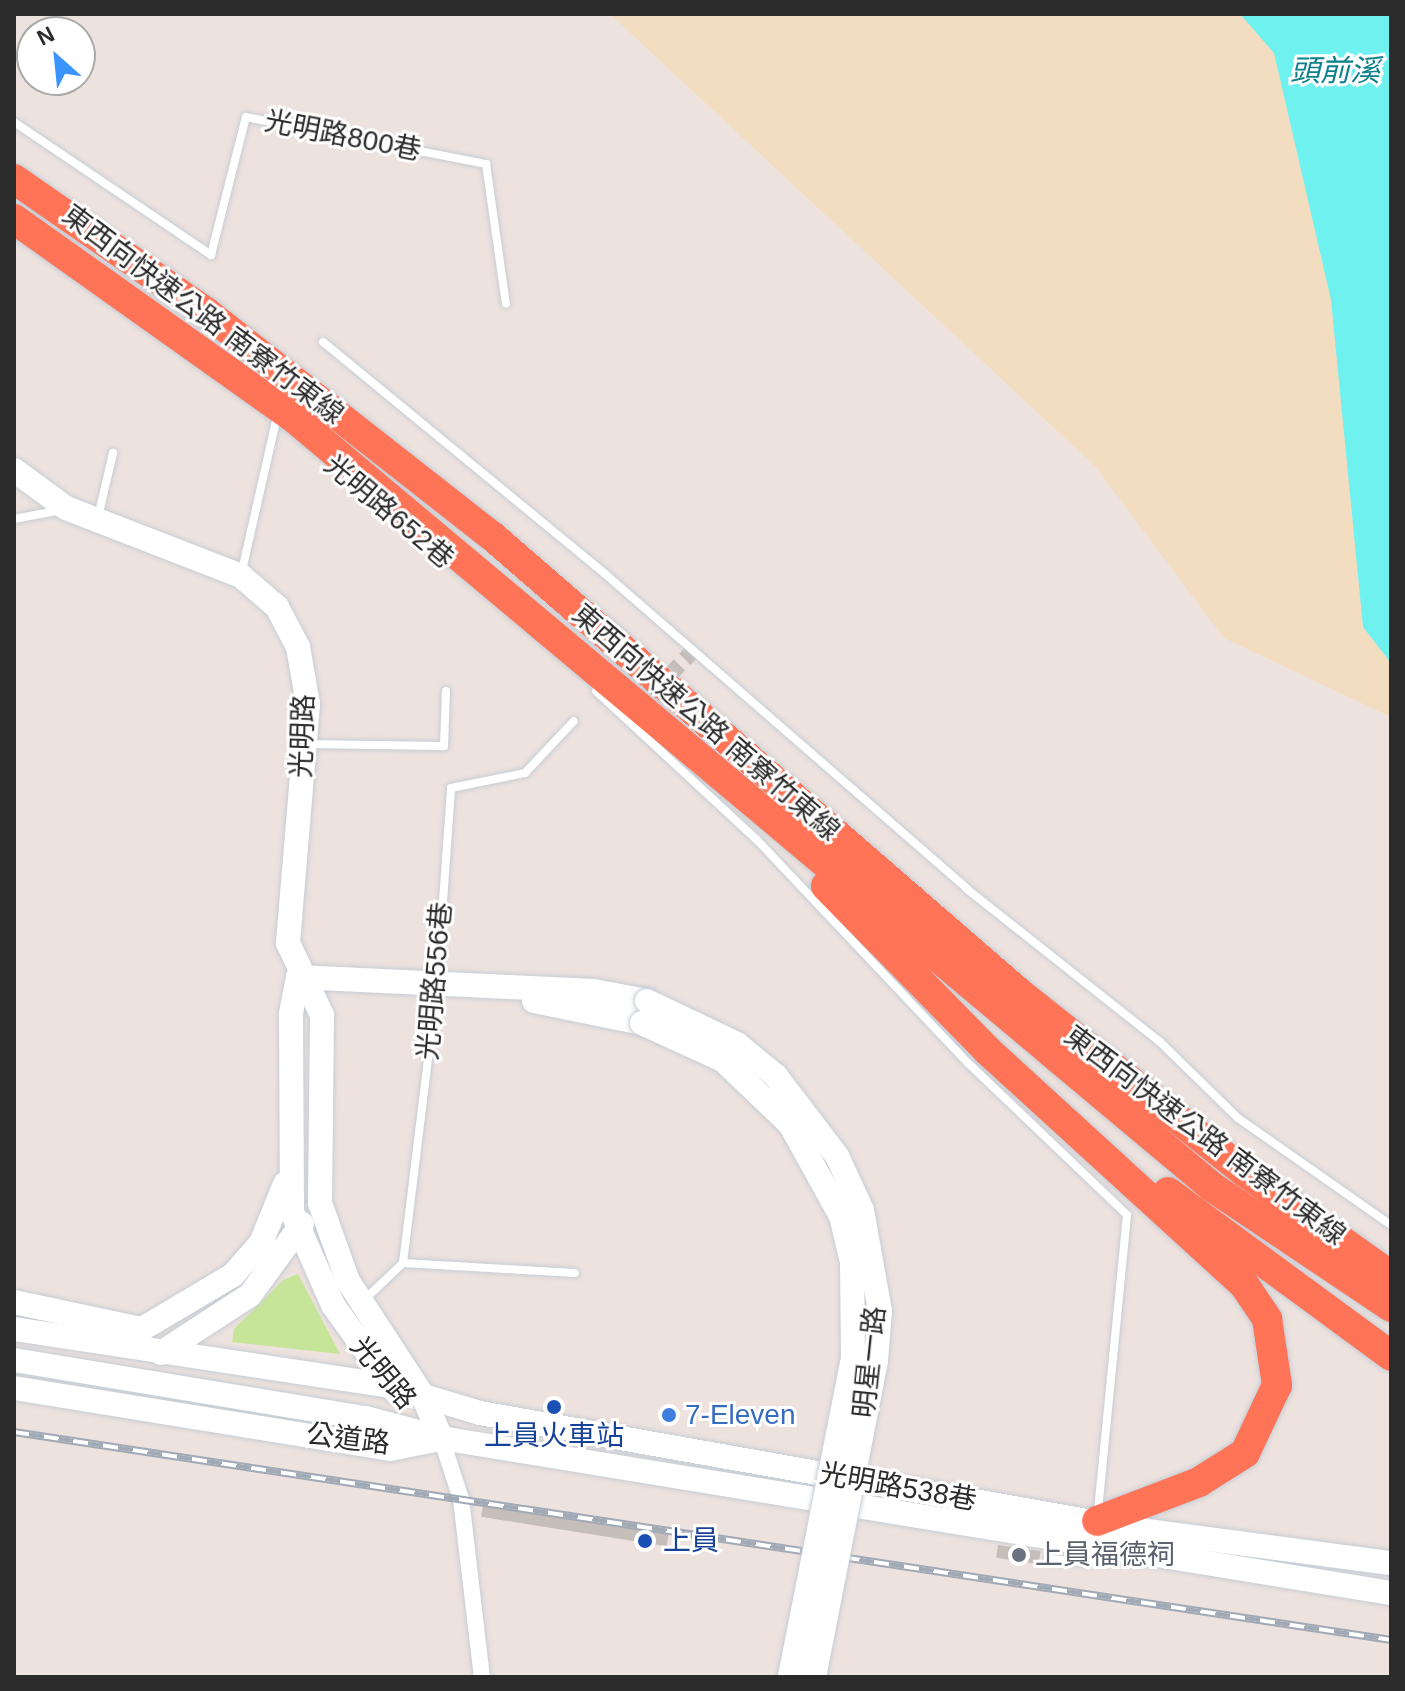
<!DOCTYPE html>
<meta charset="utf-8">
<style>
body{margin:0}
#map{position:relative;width:1405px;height:1691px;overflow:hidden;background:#ede2de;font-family:Arial,"Noto Sans TC",sans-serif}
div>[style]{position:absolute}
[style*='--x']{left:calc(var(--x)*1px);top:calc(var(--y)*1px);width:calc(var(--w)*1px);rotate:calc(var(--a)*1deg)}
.green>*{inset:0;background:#c7e599}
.sand>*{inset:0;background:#f3ddc0}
.water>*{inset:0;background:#6ff1f0}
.building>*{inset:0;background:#c6beb9;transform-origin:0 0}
.street-tunnel>*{height:16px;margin-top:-8px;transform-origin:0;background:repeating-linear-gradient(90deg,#c6bdba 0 16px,transparent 0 24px)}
.roads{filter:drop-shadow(0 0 2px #c6cdd5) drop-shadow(0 0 2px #c6cdd5)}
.lane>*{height:8px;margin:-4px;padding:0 4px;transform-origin:4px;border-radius:4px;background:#fff}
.street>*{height:16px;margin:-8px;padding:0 8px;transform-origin:8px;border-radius:8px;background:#fff}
.secondary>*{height:24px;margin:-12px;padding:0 12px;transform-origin:12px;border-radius:12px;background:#fff}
.highway>*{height:30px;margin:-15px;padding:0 15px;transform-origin:15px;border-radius:15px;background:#ff7357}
.rail>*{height:8px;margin-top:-4px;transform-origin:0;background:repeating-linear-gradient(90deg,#fff 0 15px,#a0a9b6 0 30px);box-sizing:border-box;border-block:2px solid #a0a9b6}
.bridges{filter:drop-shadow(0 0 2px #c6cdd5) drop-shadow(0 0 2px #c6cdd5)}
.secondary-bridge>*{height:24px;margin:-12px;padding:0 12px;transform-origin:12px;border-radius:12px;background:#fff}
.dots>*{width:22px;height:22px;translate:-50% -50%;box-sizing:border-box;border:4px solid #fff;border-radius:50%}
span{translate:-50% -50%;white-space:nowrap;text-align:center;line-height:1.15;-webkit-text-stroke:6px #fff;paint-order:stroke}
.street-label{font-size:28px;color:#2b2b2b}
.shop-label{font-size:28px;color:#366cbe}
.left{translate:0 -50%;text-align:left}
.transit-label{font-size:28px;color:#164399}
.worship-label{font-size:28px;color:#5b616d}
.water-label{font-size:30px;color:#0c808b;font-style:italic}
.frame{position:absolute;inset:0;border:16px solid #2b2b2b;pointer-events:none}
.north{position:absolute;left:16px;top:16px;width:80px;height:80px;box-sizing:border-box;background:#fff;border:2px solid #aaa;border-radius:50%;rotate:333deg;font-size:22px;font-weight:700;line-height:32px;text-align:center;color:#2b2b2b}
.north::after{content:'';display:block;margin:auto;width:28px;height:36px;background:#3b93fd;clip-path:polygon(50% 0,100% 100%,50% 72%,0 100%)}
</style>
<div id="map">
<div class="green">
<i style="clip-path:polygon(298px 1274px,340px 1354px,232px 1342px,234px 1329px,283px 1280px)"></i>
</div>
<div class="sand">
<i style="clip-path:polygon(610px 14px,1391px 14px,1391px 717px,1224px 638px,1095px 466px)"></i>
</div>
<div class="water">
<i style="clip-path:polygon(1240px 14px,1391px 14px,1391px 663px,1363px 627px,1331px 300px,1274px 53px)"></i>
</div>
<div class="building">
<i style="left:483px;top:1505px;width:188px;height:12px;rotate:9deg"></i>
<i style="left:998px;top:1545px;width:43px;height:13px;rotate:8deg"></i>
</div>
<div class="street-tunnel">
<i style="--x:635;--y:711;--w:83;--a:-46"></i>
</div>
<div class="roads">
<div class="lane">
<i style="--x:14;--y:122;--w:238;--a:34"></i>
<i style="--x:211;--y:255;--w:142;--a:-75.8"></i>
<i style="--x:246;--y:117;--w:245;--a:11.1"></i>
<i style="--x:486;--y:164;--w:141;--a:81.9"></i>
<i style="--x:323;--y:342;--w:364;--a:39.4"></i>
<i style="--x:604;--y:573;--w:481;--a:41"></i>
<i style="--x:967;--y:889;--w:245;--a:38.4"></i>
<i style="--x:1159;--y:1041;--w:110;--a:44.3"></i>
<i style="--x:1238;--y:1118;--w:187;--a:35"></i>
<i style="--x:98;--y:517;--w:66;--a:-76.8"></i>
<i style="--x:14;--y:519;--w:48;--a:-10.8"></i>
<i style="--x:241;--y:575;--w:163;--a:-77.2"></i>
<i style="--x:596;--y:691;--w:219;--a:42.8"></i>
<i style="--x:757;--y:840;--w:306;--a:46.6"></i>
<i style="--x:967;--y:1062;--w:221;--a:43.7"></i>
<i style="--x:1127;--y:1215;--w:299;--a:95.6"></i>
<i style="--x:306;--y:744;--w:138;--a:0.8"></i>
<i style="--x:444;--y:746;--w:55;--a:-87.9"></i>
<i style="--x:403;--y:1263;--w:172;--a:3.3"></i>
<i style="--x:364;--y:1300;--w:54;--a:-43.5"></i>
<i style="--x:403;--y:1263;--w:280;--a:-83"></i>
<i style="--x:437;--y:985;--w:197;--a:-85.9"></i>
<i style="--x:451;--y:788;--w:76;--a:-11.5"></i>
<i style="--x:525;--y:773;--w:71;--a:-46.7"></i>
<i style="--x:1048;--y:1559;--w:39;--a:4"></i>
<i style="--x:1087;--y:1562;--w:17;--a:-62"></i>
</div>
<div class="street">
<i style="--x:441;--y:1438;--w:64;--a:71.8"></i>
<i style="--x:461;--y:1499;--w:179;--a:83.3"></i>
</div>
<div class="secondary">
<i style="--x:14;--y:470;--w:64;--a:36.2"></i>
<i style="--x:66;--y:508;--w:188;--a:21.2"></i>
<i style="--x:241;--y:576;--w:48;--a:40.7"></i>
<i style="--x:277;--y:607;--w:45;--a:62.3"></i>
<i style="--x:298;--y:647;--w:58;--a:80"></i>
<i style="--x:308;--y:704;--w:240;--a:94.8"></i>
<i style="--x:288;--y:943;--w:80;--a:64.7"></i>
<i style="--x:322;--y:1015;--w:188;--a:90.6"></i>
<i style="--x:320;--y:1203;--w:83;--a:70.3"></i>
<i style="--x:348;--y:1281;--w:137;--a:56.9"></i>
<i style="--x:423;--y:1396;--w:46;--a:66.8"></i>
<i style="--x:298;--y:977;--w:38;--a:101"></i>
<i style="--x:291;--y:1014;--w:198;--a:89.7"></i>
<i style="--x:292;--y:1212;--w:102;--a:66.2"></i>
<i style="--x:333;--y:1305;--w:106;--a:54.2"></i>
<i style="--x:298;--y:977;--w:296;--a:2.7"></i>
<i style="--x:594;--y:991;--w:54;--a:10.7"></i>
<i style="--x:534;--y:1001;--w:110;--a:11.5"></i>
<i style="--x:14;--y:1302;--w:125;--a:12"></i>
<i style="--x:14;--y:1329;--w:380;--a:8.6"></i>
<i style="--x:390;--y:1386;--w:94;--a:16.7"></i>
<i style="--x:480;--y:1413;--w:662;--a:10.09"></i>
<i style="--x:1132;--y:1529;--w:261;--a:7.5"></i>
<i style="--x:108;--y:1336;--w:35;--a:-12"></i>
<i style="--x:142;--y:1329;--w:106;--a:-30.7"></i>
<i style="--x:233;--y:1275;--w:43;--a:-48.8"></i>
<i style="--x:261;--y:1243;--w:64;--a:-67.9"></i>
<i style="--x:161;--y:1353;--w:106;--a:-33.1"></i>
<i style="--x:250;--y:1295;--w:88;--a:-53.8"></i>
<i style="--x:14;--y:1360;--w:357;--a:9.4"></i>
<i style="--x:366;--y:1418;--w:78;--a:14.9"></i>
<i style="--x:441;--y:1438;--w:963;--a:9.27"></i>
<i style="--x:14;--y:1388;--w:381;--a:9.2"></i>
<i style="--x:390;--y:1449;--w:46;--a:-11.3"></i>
</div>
<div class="highway">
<i style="--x:14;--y:179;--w:234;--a:34.7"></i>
<i style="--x:206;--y:312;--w:363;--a:38.1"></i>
<i style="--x:492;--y:536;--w:695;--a:40.91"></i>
<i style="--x:1017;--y:991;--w:293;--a:38.5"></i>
<i style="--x:1246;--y:1173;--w:178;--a:35.4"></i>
<i style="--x:14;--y:219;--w:344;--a:35.4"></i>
<i style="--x:294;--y:418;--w:1198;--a:39.95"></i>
<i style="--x:1212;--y:1187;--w:216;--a:33.8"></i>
<i style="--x:826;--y:886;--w:231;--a:45.5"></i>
<i style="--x:988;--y:1051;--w:348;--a:42.4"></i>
<i style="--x:1245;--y:1286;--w:40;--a:56"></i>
<i style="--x:1267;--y:1319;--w:67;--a:81.4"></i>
<i style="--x:1277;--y:1385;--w:75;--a:115.2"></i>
<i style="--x:1245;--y:1453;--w:54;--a:147.8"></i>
<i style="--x:1199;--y:1482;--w:109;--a:159.1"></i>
<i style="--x:1168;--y:1192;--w:277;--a:36.3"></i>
</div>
</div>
<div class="rail">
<i style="--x:14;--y:1432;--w:1393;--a:8.59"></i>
</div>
<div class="bridges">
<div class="secondary-bridge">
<i style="--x:647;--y:1001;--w:100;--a:25.5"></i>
<i style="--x:737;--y:1044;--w:50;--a:39.4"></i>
<i style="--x:776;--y:1076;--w:101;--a:52.7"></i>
<i style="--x:837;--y:1156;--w:60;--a:65.2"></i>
<i style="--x:862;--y:1210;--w:103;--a:79.9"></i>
<i style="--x:880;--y:1311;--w:50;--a:94.6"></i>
<i style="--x:876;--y:1361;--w:322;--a:101.1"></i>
<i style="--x:642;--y:1023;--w:89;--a:24.6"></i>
<i style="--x:723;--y:1060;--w:93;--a:43.7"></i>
<i style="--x:790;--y:1124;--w:105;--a:61"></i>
<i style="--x:841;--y:1216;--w:47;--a:76.6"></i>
<i style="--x:852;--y:1262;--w:96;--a:89.4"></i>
<i style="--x:853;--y:1358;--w:325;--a:101.2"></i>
</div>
</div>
<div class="dots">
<i style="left:554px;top:1407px;background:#1a4fb4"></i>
<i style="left:669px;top:1415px;background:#3f7fe0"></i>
<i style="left:645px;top:1541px;background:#1a4fb4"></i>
<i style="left:1019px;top:1555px;background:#6b7280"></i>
</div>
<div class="street-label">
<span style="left:343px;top:136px;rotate:11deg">光明路800巷</span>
<span style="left:203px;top:315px;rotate:37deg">東西向快速公路 南寮竹東線</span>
<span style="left:389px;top:512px;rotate:40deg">光明路652巷</span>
<span style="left:706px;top:723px;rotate:41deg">東西向快速公路 南寮竹東線</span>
<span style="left:303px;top:736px;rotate:-88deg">光明路</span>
<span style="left:435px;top:981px;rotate:-85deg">光明路556巷</span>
<span style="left:1205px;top:1136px;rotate:37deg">東西向快速公路 南寮竹東線</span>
<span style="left:870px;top:1362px;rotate:-84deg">明星一路</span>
<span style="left:383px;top:1373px;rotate:50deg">光明路</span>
<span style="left:348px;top:1439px;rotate:7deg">公道路</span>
<span style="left:898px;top:1487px;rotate:10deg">光明路538巷</span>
</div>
<div class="shop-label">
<span class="left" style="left:685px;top:1415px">7-Eleven</span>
</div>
<div class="transit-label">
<span style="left:554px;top:1436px">上員火車站</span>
<span class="left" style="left:663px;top:1541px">上員</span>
</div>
<div class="worship-label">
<span class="left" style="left:1035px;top:1555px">上員福德祠</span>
</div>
<div class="water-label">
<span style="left:1335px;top:71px">頭前溪</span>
</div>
<div class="frame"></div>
<div class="north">N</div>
</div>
